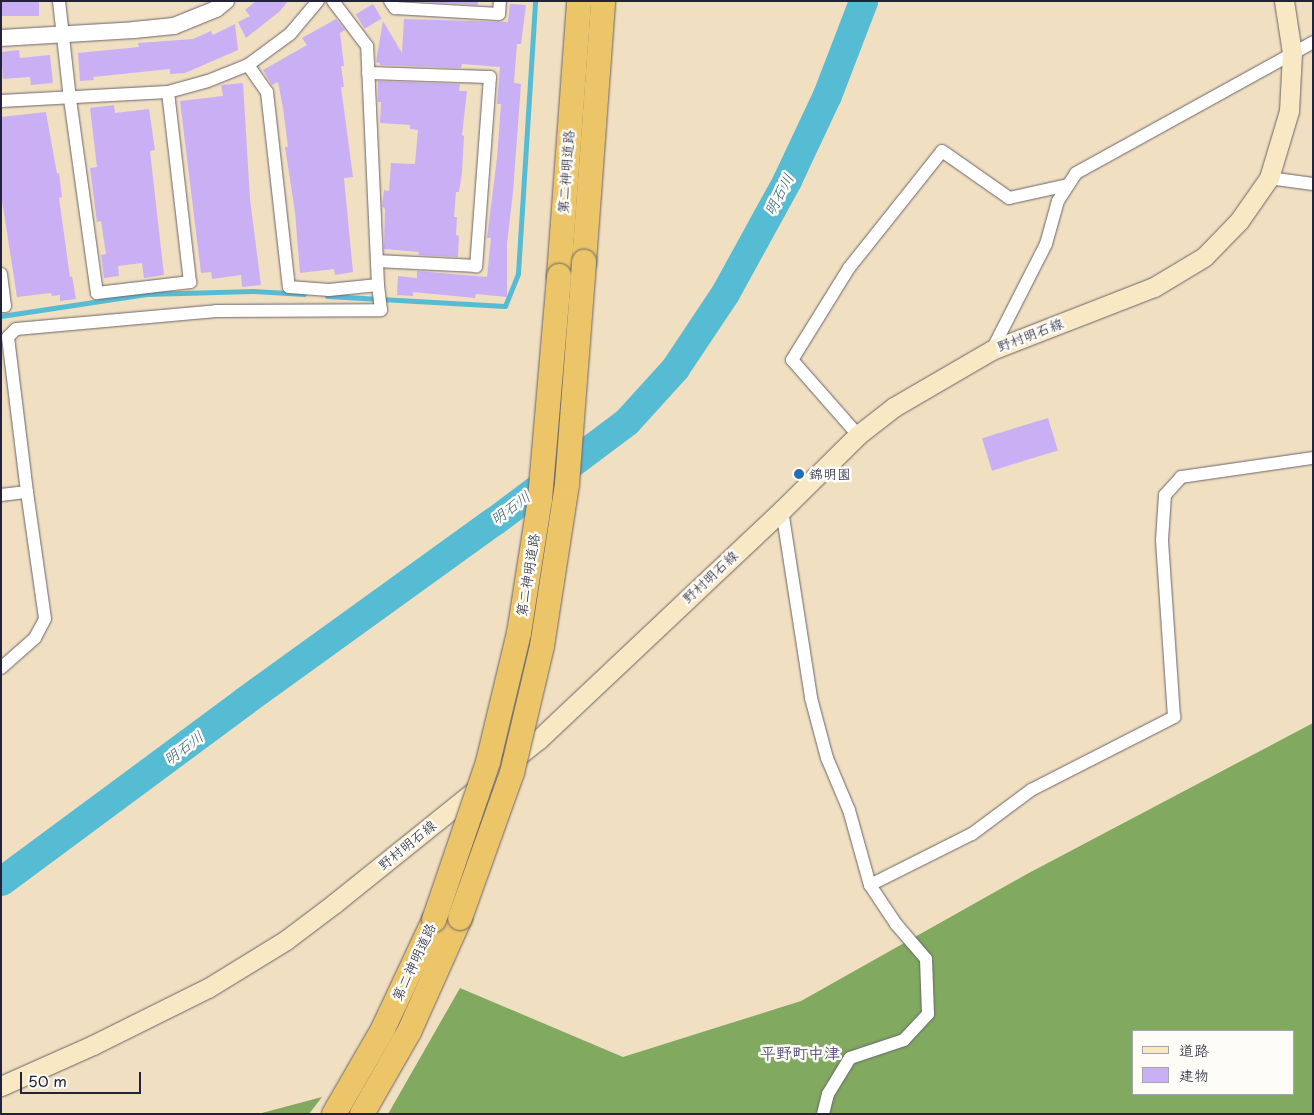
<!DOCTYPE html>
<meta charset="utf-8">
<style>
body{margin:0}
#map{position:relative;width:1314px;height:1115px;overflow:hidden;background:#f1dfc1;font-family:"Playpen Sans","Klee One",sans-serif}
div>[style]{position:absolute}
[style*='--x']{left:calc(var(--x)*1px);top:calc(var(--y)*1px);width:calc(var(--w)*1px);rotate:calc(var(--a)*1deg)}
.forest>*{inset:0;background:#81a960}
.stream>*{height:5px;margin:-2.5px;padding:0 2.5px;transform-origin:2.5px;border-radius:2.5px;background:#56bcd4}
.river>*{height:29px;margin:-14.5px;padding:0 14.5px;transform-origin:14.5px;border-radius:14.5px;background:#56bcd4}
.building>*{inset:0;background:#c9b0f5;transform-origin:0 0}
.roads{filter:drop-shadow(0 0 1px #6a646a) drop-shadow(0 0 1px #6a646a)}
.minor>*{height:12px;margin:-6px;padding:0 6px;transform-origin:6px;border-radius:6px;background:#fff}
.tertiary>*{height:16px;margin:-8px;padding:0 8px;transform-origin:8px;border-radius:8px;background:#fff}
.secondary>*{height:19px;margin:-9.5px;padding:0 9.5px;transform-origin:9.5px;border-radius:9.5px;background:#f8e8c3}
.motorway>*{height:24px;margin:-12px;padding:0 12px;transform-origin:12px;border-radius:12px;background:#edc569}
.bridges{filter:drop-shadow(0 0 1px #6a646a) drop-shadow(0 0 1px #6a646a)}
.motorway-bridge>*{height:24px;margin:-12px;padding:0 12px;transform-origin:12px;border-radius:12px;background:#edc569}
.dots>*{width:14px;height:14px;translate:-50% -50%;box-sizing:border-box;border:2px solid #fdfcf7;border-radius:50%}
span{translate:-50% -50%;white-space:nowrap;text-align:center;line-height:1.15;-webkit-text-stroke:5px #fdfcf7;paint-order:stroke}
.street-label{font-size:14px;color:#22223b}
.poi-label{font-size:14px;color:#22223b}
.left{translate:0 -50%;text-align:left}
.water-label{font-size:15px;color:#376078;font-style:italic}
.quarter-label{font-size:16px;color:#5c547c;font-weight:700}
.frame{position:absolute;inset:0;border:2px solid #22223b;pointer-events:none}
.legend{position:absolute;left:1132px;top:1030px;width:162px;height:65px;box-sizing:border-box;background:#fdfcf7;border:1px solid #a5a5ac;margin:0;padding:6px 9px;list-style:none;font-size:15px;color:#22223b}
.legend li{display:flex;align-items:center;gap:10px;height:25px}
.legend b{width:25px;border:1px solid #a5a5ac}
.scale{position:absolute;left:20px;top:1072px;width:121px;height:22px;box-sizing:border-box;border:2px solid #22223b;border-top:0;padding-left:6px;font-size:15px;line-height:18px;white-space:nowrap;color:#22223b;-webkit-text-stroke:4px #fdfcf7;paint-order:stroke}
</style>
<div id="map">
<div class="forest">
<i style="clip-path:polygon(evenodd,1313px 723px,1313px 1114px,388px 1114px,460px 988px,623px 1057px,801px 1001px,1027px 874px,1313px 723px,1133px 1031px,1293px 1031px,1293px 1094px,1133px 1094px,1133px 1031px)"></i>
<i style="clip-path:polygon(322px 1097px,309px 1114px,258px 1114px)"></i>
</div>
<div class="stream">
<i style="--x:327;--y:296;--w:178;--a:3.2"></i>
<i style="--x:505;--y:306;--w:35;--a:-68"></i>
<i style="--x:518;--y:273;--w:273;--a:-86.4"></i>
<i style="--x:1;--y:316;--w:147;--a:-8.6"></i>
<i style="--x:146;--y:294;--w:107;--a:-1.6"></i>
<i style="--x:253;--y:291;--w:51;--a:3.4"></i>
</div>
<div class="river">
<i style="--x:1;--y:881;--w:302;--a:-36.5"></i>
<i style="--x:244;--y:701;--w:308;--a:-35.8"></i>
<i style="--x:494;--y:521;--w:166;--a:-36.9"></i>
<i style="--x:627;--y:421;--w:72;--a:-47.8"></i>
<i style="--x:675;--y:368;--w:90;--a:-56.3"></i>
<i style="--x:725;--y:293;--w:129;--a:-61.2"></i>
<i style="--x:787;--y:180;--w:94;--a:-64.8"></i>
<i style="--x:827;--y:95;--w:101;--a:-69"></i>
</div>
<div class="building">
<i style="clip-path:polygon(256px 1px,288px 1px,280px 11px,246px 38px,238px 22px,250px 16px,245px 10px)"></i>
<i style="clip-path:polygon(427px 1px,478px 1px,478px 5px,427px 2px)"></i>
<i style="left:39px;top:2px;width:14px;height:38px;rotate:90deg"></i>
<i style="left:373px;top:4px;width:17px;height:20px;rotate:59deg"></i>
<i style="clip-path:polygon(510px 4px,526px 5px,521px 44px,517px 44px,514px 83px,521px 84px,513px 192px,507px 244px,507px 297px,476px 294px,475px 298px,413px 292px,413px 296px,397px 295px,398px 276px,417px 278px,417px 271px,487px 277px,491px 238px,487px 238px,497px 158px,501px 104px,497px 104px,500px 67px,462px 64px,461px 68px,380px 65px,380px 63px,376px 62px,383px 21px,402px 53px,404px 19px,508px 22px)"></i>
<i style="clip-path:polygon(336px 19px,345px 30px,340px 33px,344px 66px,341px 66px,344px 87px,341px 87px,353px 177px,344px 178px,353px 272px,335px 275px,334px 269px,300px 273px,295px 212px,285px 147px,288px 147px,283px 108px,278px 82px,272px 85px,263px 70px,307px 45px,302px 38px)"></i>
<i style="clip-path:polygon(235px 24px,238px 50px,185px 73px,170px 74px,170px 69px,93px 77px,94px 80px,80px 81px,78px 53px,139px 47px,138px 43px,193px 39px,211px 31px,213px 35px)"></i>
<i style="clip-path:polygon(19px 50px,20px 58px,50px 55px,53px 83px,31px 85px,30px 77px,3px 79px,1px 52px)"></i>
<i style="clip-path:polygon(378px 81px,460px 84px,459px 91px,467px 91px,462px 135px,464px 136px,462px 173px,459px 192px,456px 192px,454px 217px,457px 217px,456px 235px,459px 236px,458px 257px,418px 255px,419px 252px,384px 249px,385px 209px,382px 206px,384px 190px,389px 191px,391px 163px,415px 164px,418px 130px,410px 129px,410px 125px,380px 123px,381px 102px,378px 102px)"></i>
<i style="clip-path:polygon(243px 83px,250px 199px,261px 285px,242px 287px,241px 275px,212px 279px,211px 272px,201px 273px,180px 101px,223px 96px,221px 85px)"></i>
<i style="clip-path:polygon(114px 105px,115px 113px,149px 109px,155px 150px,150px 151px,164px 275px,144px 278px,142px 263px,118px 266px,119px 276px,104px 278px,101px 255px,106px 254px,101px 221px,97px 222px,90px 168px,97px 167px,90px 108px)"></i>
<i style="clip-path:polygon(46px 112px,57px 174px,59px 173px,62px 197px,59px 198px,70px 277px,72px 276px,76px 299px,60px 301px,60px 295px,52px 296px,51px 293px,17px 297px,1px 194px,1px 117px)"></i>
<i style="left:1048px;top:418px;width:34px;height:69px;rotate:73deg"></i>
</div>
<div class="roads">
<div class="minor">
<i style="--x:59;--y:1;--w:99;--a:83.6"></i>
<i style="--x:70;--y:99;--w:196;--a:82.1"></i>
<i style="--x:97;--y:293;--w:94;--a:-6.7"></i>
<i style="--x:190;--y:282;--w:191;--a:-96.6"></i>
<i style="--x:390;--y:1;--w:9;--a:54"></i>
<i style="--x:395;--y:8;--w:104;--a:3.3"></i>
<i style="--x:499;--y:14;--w:13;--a:-86"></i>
<i style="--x:248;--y:65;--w:33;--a:55"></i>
<i style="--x:267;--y:92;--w:196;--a:83.6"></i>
<i style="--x:289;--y:287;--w:40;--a:4.3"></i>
<i style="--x:329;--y:290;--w:49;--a:-5.8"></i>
<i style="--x:378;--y:285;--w:239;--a:-92.6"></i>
<i style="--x:367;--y:46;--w:56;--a:-127.1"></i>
<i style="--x:368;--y:73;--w:122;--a:1.9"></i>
<i style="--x:490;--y:77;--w:190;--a:94.2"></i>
<i style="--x:476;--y:266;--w:99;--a:-177.1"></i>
<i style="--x:1;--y:101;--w:167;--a:-3.1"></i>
<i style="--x:168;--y:92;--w:41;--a:-15.4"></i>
<i style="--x:208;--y:81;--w:43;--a:-21.8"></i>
<i style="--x:248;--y:65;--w:52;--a:-36.4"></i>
<i style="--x:290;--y:34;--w:43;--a:-49.7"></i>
<i style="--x:1269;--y:178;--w:44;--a:7.8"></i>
<i style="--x:1;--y:274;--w:32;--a:83"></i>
<i style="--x:5;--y:306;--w:4;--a:180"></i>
<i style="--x:992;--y:350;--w:119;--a:-63"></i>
<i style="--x:1046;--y:244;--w:45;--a:-74.4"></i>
<i style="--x:1058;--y:201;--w:33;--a:-57"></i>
<i style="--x:1076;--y:173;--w:271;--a:-28.9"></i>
<i style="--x:858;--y:435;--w:100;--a:-131.3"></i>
<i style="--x:792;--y:360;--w:108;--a:-58.2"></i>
<i style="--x:849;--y:268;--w:149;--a:-51.5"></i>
<i style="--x:942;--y:151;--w:82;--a:35"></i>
<i style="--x:1009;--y:198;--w:60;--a:-12.4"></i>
<i style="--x:27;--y:492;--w:156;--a:-97"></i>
<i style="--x:8;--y:337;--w:11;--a:-45"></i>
<i style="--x:16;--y:329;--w:201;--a:-5.1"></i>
<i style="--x:216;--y:311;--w:165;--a:-0.3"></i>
<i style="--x:381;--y:310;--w:25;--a:-97"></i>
<i style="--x:1;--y:495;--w:26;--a:-7"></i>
<i style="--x:27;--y:492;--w:128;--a:81.9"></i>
<i style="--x:45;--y:619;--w:21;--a:118"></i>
<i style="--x:35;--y:638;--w:45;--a:138.6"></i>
<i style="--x:782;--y:510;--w:190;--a:81.2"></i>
<i style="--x:811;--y:698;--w:62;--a:75.1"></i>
<i style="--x:827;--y:758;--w:56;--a:67.1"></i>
<i style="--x:849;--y:810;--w:78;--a:74.4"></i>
<i style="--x:870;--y:885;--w:47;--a:56.3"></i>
<i style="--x:896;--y:924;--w:46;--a:49.4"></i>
<i style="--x:926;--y:959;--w:55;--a:87.9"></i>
<i style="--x:928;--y:1014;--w:35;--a:133"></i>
<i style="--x:904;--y:1040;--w:57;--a:161.6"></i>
<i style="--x:850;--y:1058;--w:42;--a:121.4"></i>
<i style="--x:828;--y:1094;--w:21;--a:104"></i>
<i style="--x:870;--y:885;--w:114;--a:-26.6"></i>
<i style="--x:972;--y:834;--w:74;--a:-36.7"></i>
<i style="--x:1031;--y:790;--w:161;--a:-27"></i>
<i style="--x:1174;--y:717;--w:177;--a:-93.9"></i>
<i style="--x:1162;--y:540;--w:45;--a:-86.2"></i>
<i style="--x:1165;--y:495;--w:24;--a:-48"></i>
<i style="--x:1181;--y:477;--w:133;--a:-8.2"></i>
</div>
<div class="tertiary">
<i style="--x:1;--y:38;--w:133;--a:-3.4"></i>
<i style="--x:134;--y:30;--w:40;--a:-5.7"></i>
<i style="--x:174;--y:26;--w:45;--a:-22"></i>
<i style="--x:216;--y:9;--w:13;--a:-39"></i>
</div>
<div class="secondary">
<i style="--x:1;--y:1086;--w:101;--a:-24"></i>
<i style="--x:93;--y:1045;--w:128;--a:-26.4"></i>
<i style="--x:208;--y:988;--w:92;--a:-31.6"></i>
<i style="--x:286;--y:940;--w:61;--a:-37.1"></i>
<i style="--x:335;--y:903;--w:260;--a:-38.8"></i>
<i style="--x:538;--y:740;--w:335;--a:-43.3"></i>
<i style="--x:782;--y:510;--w:107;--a:-44.6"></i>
<i style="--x:858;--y:435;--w:46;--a:-37.9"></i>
<i style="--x:894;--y:407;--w:113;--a:-30.2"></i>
<i style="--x:992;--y:350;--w:174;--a:-21.3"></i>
<i style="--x:1154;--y:287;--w:58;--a:-31"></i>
<i style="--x:1204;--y:257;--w:50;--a:-45.8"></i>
<i style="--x:1239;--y:221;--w:52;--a:-55.1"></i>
<i style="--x:1269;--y:178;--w:70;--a:-73.4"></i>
<i style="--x:1289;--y:111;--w:58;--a:-87"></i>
<i style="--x:1292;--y:53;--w:53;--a:-98.7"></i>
</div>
<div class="motorway">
<i style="--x:584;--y:262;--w:262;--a:-85.8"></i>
<i style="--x:559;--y:276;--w:276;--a:-85.8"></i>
<i style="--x:334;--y:1114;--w:98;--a:-60"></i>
<i style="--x:383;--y:1029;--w:120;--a:-64.9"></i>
<i style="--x:362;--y:1114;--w:95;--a:-60.2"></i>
<i style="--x:409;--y:1032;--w:125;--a:-65.9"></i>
</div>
</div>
<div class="bridges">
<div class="motorway-bridge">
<i style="--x:460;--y:918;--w:154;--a:-70.3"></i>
<i style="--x:512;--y:773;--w:130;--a:-76.7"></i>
<i style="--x:542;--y:646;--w:164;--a:-81.2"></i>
<i style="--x:567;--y:484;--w:223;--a:-85.6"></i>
<i style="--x:434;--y:920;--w:167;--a:-71.1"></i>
<i style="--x:488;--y:762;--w:133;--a:-76.5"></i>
<i style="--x:519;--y:633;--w:136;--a:-81.1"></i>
<i style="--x:540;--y:499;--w:224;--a:-85.1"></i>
</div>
</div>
<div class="dots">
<i style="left:799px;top:474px;background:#1f6fb2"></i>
</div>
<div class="street-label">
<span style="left:566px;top:172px;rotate:-86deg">第二神明道路</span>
<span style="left:1030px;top:335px;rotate:-21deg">野村明石線</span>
<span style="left:528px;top:575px;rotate:-81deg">第二神明道路</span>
<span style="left:710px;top:577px;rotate:-43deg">野村明石線</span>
<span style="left:407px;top:845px;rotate:-39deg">野村明石線</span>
<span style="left:414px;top:962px;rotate:-65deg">第二神明道路</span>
</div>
<div class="poi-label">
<span class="left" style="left:809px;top:474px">錦明園</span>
</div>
<div class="water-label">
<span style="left:778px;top:194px;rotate:-62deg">明石川</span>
<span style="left:510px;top:507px;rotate:-36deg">明石川</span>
<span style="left:183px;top:747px;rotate:-36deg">明石川</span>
</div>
<div class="quarter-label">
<span style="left:800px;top:1052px">平野町中津</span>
</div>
<div class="frame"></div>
<ul class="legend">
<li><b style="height:6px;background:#f8e8c3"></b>道路</li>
<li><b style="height:14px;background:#c9b0f5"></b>建物</li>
</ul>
<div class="scale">50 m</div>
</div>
